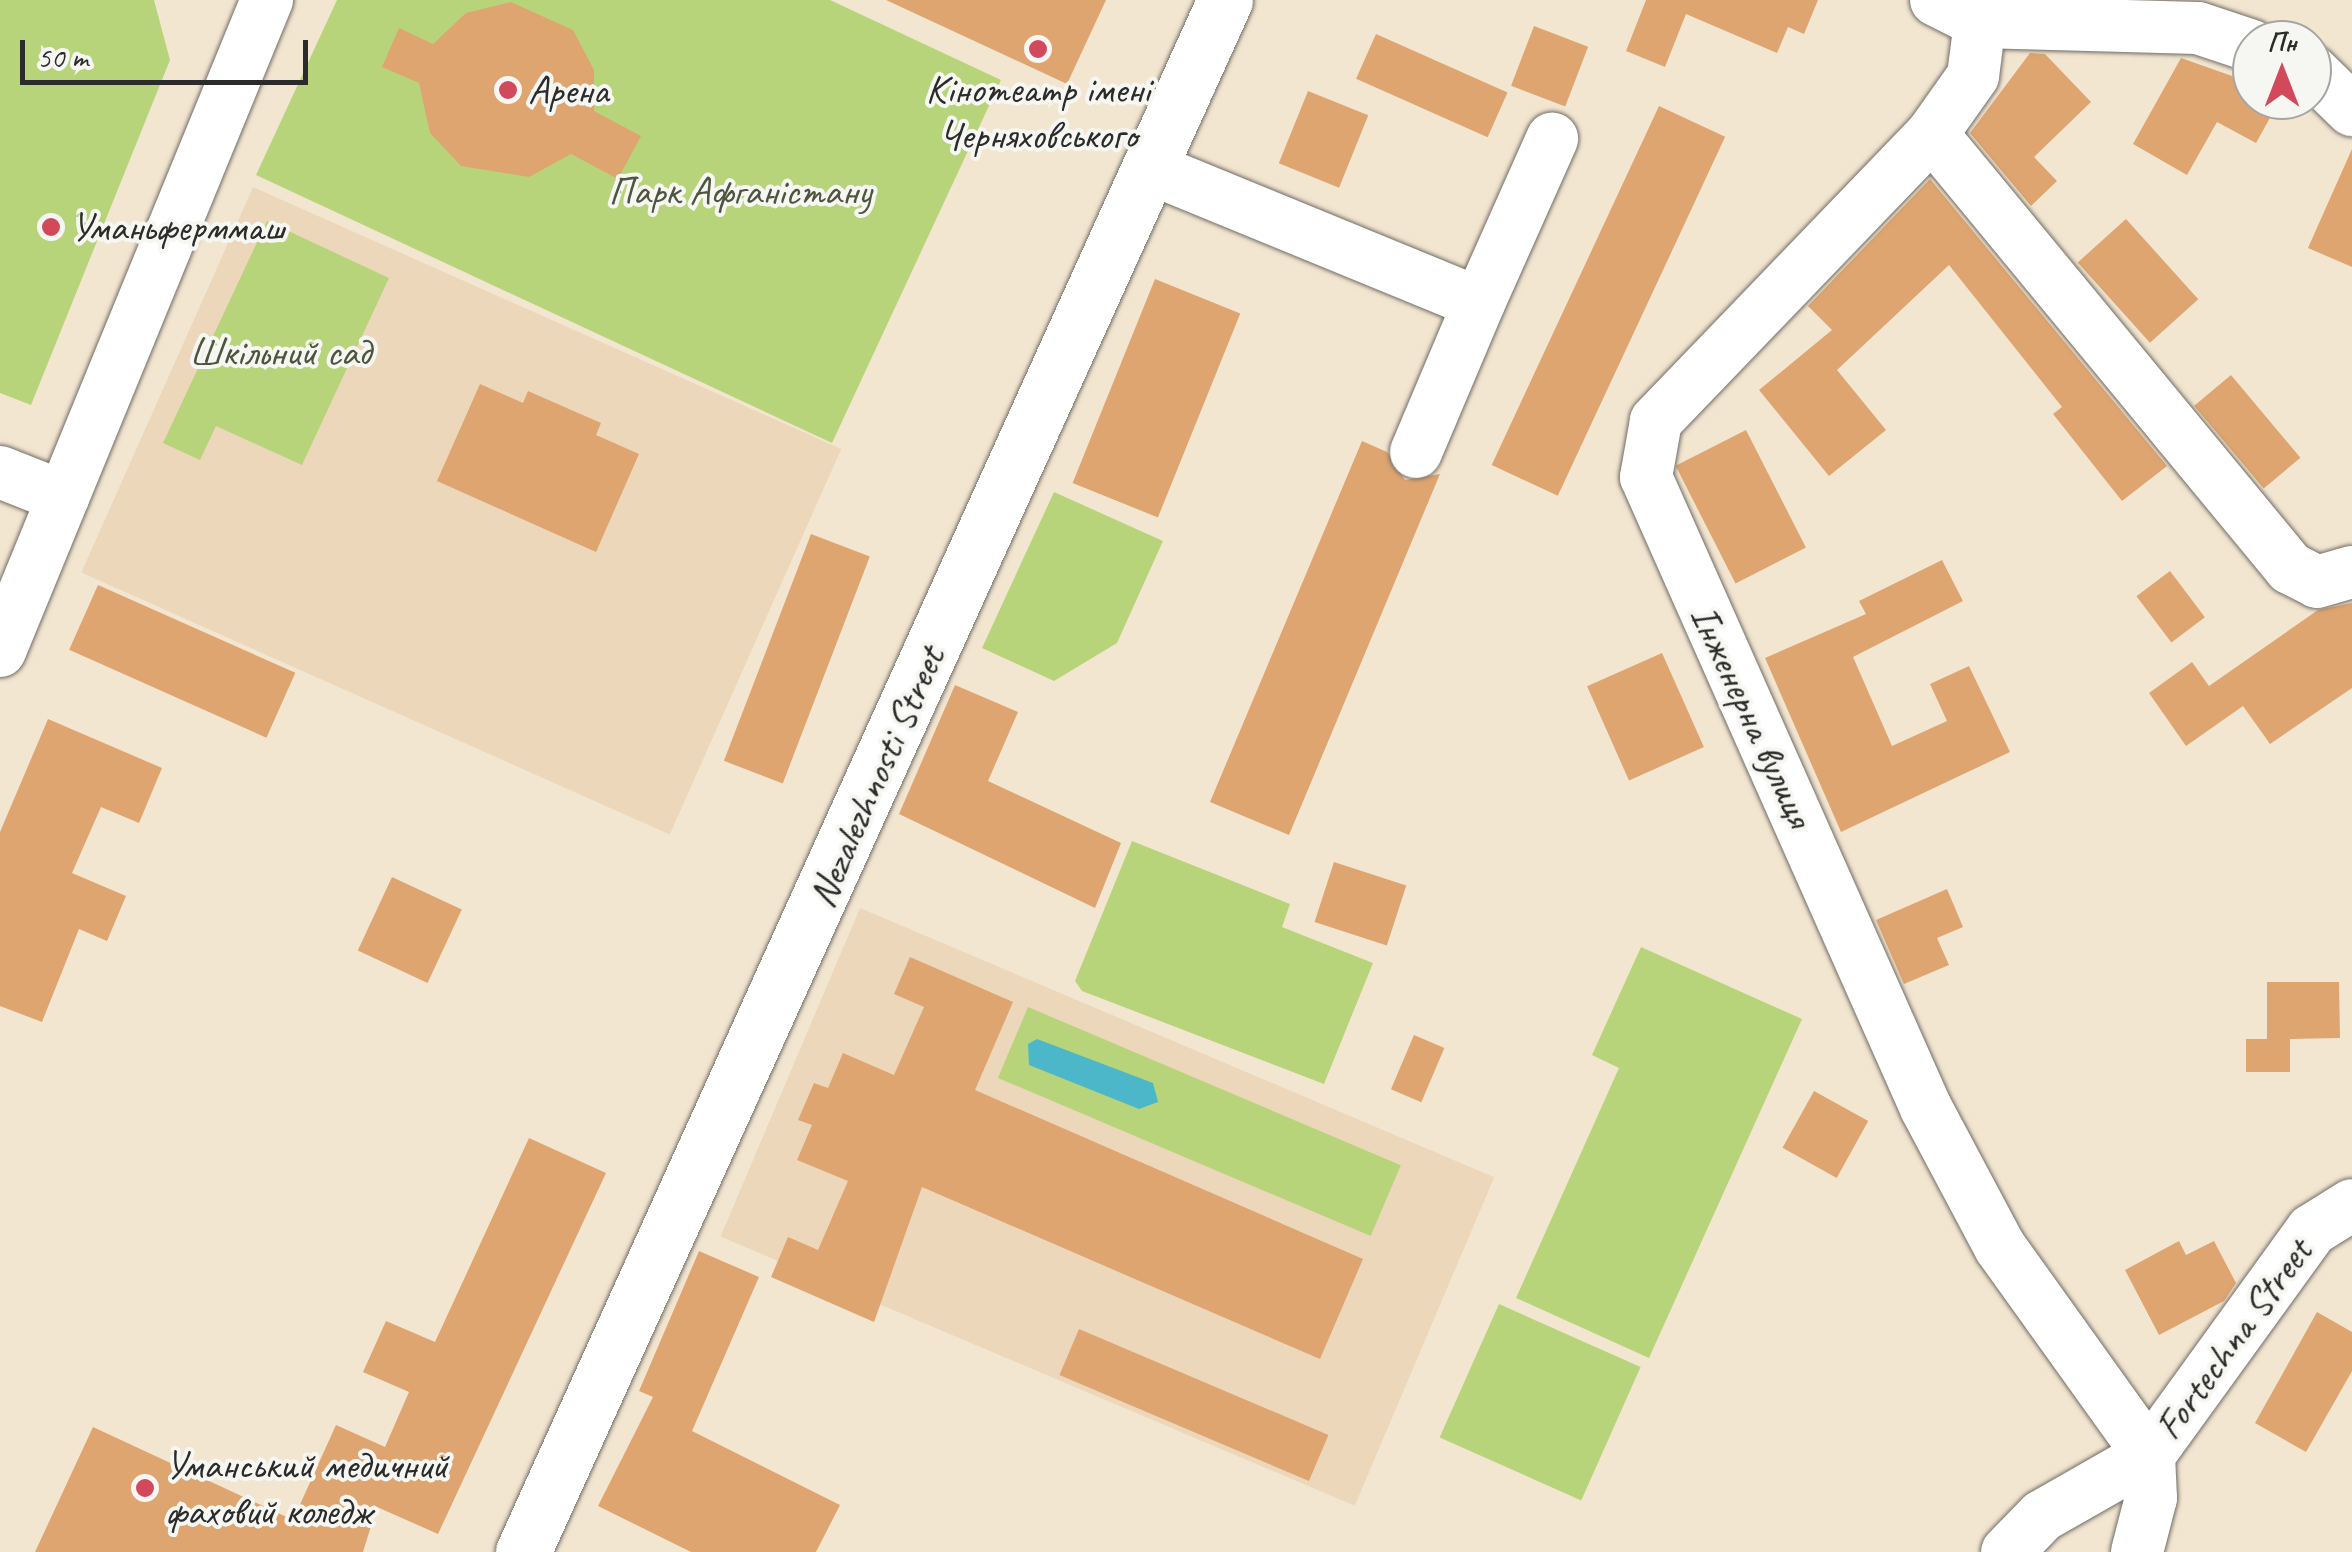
<!DOCTYPE html>
<meta charset="utf-8">
<style>
body{margin:0}
#map{position:relative;width:2352px;height:1552px;overflow:hidden;background:#f3e6d1;font-family:Caveat,sans-serif}
div>[style]{position:absolute}
[style*='--x']{left:calc(var(--x)*1px);top:calc(var(--y)*1px);width:calc(var(--w)*1px);rotate:calc(var(--a)*1deg)}
.built>*{inset:0;background:#ecd7ba;transform-origin:0 0}
.green>*{inset:0;background:#b8d47a;transform-origin:0 0}
.water>*{inset:0;background:#4bb7c8}
.building>*{inset:0;background:#dea570;transform-origin:0 0}
.roads{filter:drop-shadow(0 0 2px #716c65) drop-shadow(0 0 2px #716c65)}
.minor>*{height:52px;margin:-26px;padding:0 26px;transform-origin:26px;border-radius:26px;background:#fff}
.major>*{height:55px;margin:-27.5px;padding:0 27.5px;transform-origin:27.5px;border-radius:27.5px;background:#fff}
.dots>*{width:28px;height:28px;translate:-50% -50%;box-sizing:border-box;border:5px solid #f6f6f2;border-radius:50%}
span{translate:-50% -50%;white-space:nowrap;text-align:center;line-height:1.15;-webkit-text-stroke:8px #f6f6f2;paint-order:stroke}
.poi-label{font-size:40px;color:#2b2b2b}
.left{translate:0 -50%;text-align:left}
.park-label{font-size:40px;color:#4e553f}
.street-label{font-size:40px;color:#2b2b2b}
.north{position:absolute;left:2232px;top:20px;width:100px;height:100px;box-sizing:border-box;background:#f6f6f2;border:2px solid #a5a5a2;border-radius:50%;rotate:0deg;font-size:28px;font-weight:700;line-height:40px;text-align:center;color:#2b2b2b}
.north::after{content:'';display:block;margin:auto;width:35px;height:45px;background:#d1495b;clip-path:polygon(50% 0,100% 100%,50% 72%,0 100%)}
.scale{position:absolute;left:20px;top:40px;width:288px;height:45px;box-sizing:border-box;border:5px solid #2b2b2b;border-top:0;padding-left:12px;font-size:30px;line-height:35px;white-space:nowrap;color:#2b2b2b;-webkit-text-stroke:8px #f6f6f2;paint-order:stroke}
</style>
<div id="map">
<div class="built">
<i style="left:253px;top:187px;width:644px;height:422px;rotate:24deg"></i>
<i style="left:860px;top:908px;width:689px;height:357px;rotate:23deg"></i>
</div>
<div class="green">
<i style="clip-path:polygon(0 0,154px 0,170px 60px,31px 405px,0 393px)"></i>
<i style="clip-path:polygon(337px 0,830px 0,1001px 80px,832px 443px,256px 175px)"></i>
<i style="clip-path:polygon(267px 221px,389px 278px,302px 465px,216px 426px,200px 460px,163px 443px)"></i>
<i style="clip-path:polygon(1054px 492px,1163px 541px,1117px 643px,1054px 681px,982px 648px)"></i>
<i style="clip-path:polygon(1132px 841px,1290px 904px,1282px 927px,1373px 963px,1324px 1084px,1082px 991px,1075px 981px)"></i>
<i style="clip-path:polygon(1641px 947px,1802px 1019px,1649px 1358px,1516px 1298px,1619px 1068px,1592px 1055px)"></i>
<i style="left:1028px;top:1007px;width:405px;height:77px;rotate:23deg"></i>
<i style="left:1499px;top:1304px;width:155px;height:146px;rotate:24deg"></i>
</div>
<div class="water">
<i style="clip-path:polygon(1037px 1039px,1153px 1083px,1158px 1102px,1139px 1109px,1029px 1065px,1028px 1044px)"></i>
</div>
<div class="building">
<i style="clip-path:polygon(886px 0,1106px 0,1067px 84px)"></i>
<i style="clip-path:polygon(1646px 0,1818px 0,1804px 34px,1788px 27px,1777px 53px,1686px 14px,1665px 67px,1626px 51px)"></i>
<i style="clip-path:polygon(511px 2px,573px 30px,594px 70px,594px 111px,641px 136px,618px 179px,571px 154px,529px 177px,461px 166px,430px 133px,419px 83px,382px 67px,399px 28px,433px 44px,466px 13px)"></i>
<i style="left:1534px;top:26px;width:58px;height:64px;rotate:21deg"></i>
<i style="left:1376px;top:34px;width:144px;height:49px;rotate:24deg"></i>
<i style="clip-path:polygon(2030px 53px,2045px 54px,2091px 102px,2034px 157px,2057px 181px,2031px 206px,1970px 133px)"></i>
<i style="clip-path:polygon(2181px 58px,2252px 83px,2252px 100px,2280px 100px,2256px 143px,2217px 122px,2187px 175px,2133px 144px)"></i>
<i style="left:1308px;top:91px;width:65px;height:78px;rotate:22deg"></i>
<i style="left:1659px;top:106px;width:73px;height:396px;rotate:25deg"></i>
<i style="clip-path:polygon(2352px 149px,2352px 267px,2308px 248px)"></i>
<i style="clip-path:polygon(1930px 179px,2167px 466px,2122px 501px,2053px 414px,2062px 407px,1949px 265px,1837px 370px,1886px 430px,1829px 476px,1759px 390px,1832px 330px,1808px 306px)"></i>
<i style="left:2126px;top:219px;width:108px;height:65px;rotate:48deg"></i>
<i style="left:1155px;top:279px;width:92px;height:220px;rotate:22deg"></i>
<i style="left:2231px;top:375px;width:108px;height:48px;rotate:50deg"></i>
<i style="clip-path:polygon(480px 384px,523px 403px,528px 391px,601px 423px,596px 435px,639px 454px,596px 552px,437px 481px)"></i>
<i style="left:1746px;top:430px;width:132px;height:79px;rotate:63deg"></i>
<i style="clip-path:polygon(1362px 441px,1387px 452px,1405px 480px,1440px 474px,1289px 835px,1210px 802px)"></i>
<i style="left:811px;top:534px;width:63px;height:243px;rotate:21deg"></i>
<i style="clip-path:polygon(1942px 560px,1963px 601px,1853px 657px,1892px 746px,1947px 721px,1930px 684px,1969px 666px,2010px 752px,1841px 832px,1765px 658px,1866px 614px,1859px 601px)"></i>
<i style="left:2170px;top:571px;width:58px;height:42px;rotate:53deg"></i>
<i style="left:98px;top:585px;width:216px;height:71px;rotate:24deg"></i>
<i style="clip-path:polygon(2352px 603px,2352px 688px,2270px 744px,2243px 706px,2186px 746px,2149px 693px,2192px 662px,2209px 686px,2318px 610px)"></i>
<i style="left:1662px;top:653px;width:103px;height:82px;rotate:66deg"></i>
<i style="clip-path:polygon(955px 685px,1018px 712px,988px 781px,1121px 843px,1095px 908px,899px 814px)"></i>
<i style="clip-path:polygon(48px 719px,162px 768px,139px 823px,101px 807px,72px 873px,126px 896px,107px 941px,79px 929px,42px 1022px,0 1006px,0 832px)"></i>
<i style="left:1334px;top:862px;width:76px;height:63px;rotate:18deg"></i>
<i style="left:392px;top:877px;width:77px;height:81px;rotate:25deg"></i>
<i style="clip-path:polygon(1947px 889px,1963px 927px,1937px 938px,1949px 965px,1904px 984px,1876px 920px)"></i>
<i style="clip-path:polygon(910px 957px,1013px 1002px,975px 1090px,1363px 1259px,1320px 1359px,922px 1187px,874px 1322px,771px 1277px,788px 1237px,818px 1250px,848px 1181px,797px 1160px,812px 1125px,798px 1120px,814px 1083px,828px 1088px,843px 1053px,894px 1075px,924px 1007px,894px 994px)"></i>
<i style="clip-path:polygon(2267px 982px,2339px 982px,2340px 1038px,2290px 1039px,2290px 1072px,2246px 1072px,2246px 1039px,2267px 1039px)"></i>
<i style="left:1414px;top:1035px;width:33px;height:59px;rotate:23deg"></i>
<i style="left:1814px;top:1091px;width:62px;height:65px;rotate:29deg"></i>
<i style="clip-path:polygon(529px 1138px,606px 1173px,438px 1534px,377px 1507px,363px 1552px,35px 1552px,93px 1427px,293px 1520px,336px 1425px,385px 1447px,409px 1392px,363px 1372px,386px 1321px,435px 1342px)"></i>
<i style="clip-path:polygon(2179px 1241px,2186px 1255px,2214px 1241px,2236px 1283px,2224px 1301px,2159px 1335px,2125px 1270px)"></i>
<i style="clip-path:polygon(699px 1251px,759px 1277px,692px 1431px,840px 1505px,816px 1552px,691px 1552px,598px 1506px,653px 1397px,639px 1391px)"></i>
<i style="clip-path:polygon(2317px 1312px,2352px 1332px,2352px 1371px,2306px 1452px,2255px 1423px)"></i>
<i style="left:1079px;top:1329px;width:271px;height:50px;rotate:23deg"></i>
</div>
<div class="roads">
<div class="minor">
<i style="--x:1936;--y:0;--w:49;--a:26.6"></i>
<i style="--x:1980;--y:22;--w:218;--a:1.6"></i>
<i style="--x:2198;--y:28;--w:57;--a:18.4"></i>
<i style="--x:1980;--y:22;--w:54;--a:97.4"></i>
<i style="--x:1973;--y:76;--w:71;--a:125.3"></i>
<i style="--x:1932;--y:134;--w:398;--a:133.9"></i>
<i style="--x:1656;--y:421;--w:57;--a:100.1"></i>
<i style="--x:1646;--y:477;--w:690;--a:66.07"></i>
<i style="--x:1926;--y:1108;--w:157;--a:62"></i>
<i style="--x:2000;--y:1247;--w:256;--a:54.4"></i>
<i style="--x:2312;--y:71;--w:56;--a:44.3"></i>
<i style="--x:1932;--y:134;--w:563;--a:50.48"></i>
<i style="--x:2290;--y:568;--w:30;--a:27"></i>
<i style="--x:2317;--y:582;--w:36;--a:-16"></i>
<i style="--x:1152;--y:169;--w:353;--a:22.3"></i>
<i style="--x:1479;--y:303;--w:180;--a:-66"></i>
<i style="--x:1416;--y:452;--w:162;--a:-67.1"></i>
<i style="--x:0;--y:472;--w:68;--a:21.6"></i>
<i style="--x:0;--y:651;--w:704;--a:-67.7"></i>
<i style="--x:2007;--y:1552;--w:50;--a:-45.8"></i>
<i style="--x:2042;--y:1516;--w:123;--a:-29.7"></i>
<i style="--x:2137;--y:1552;--w:56;--a:-75.5"></i>
<i style="--x:2151;--y:1498;--w:43;--a:-92.7"></i>
<i style="--x:2149;--y:1455;--w:278;--a:-54.1"></i>
<i style="--x:2312;--y:1230;--w:47;--a:-32"></i>
</div>
<div class="major">
<i style="--x:523;--y:1552;--w:1703;--a:-65.66"></i>
</div>
</div>
<div class="dots">
<i style="left:1038px;top:49px;background:#d1495b"></i>
<i style="left:508px;top:90px;background:#d1495b"></i>
<i style="left:51px;top:227px;background:#d1495b"></i>
<i style="left:145px;top:1488px;background:#d1495b"></i>
</div>
<div class="poi-label">
<span style="left:1038px;top:112px">Кінотеатр імені<br>Черняховського</span>
<span class="left" style="left:528px;top:90px">Арена</span>
<span class="left" style="left:71px;top:227px">Уманьферммаш</span>
<span class="left" style="left:165px;top:1488px">Уманський медичний<br>фаховий коледж</span>
</div>
<div class="park-label">
<span style="left:740px;top:191px">Парк Афганістану</span>
<span style="left:280px;top:352px">Шкільний сад</span>
</div>
<div class="street-label">
<span style="left:1752px;top:716px;rotate:65deg">Інженерна вулиця</span>
<span style="left:876px;top:777px;rotate:-66deg">Nezalezhnosti Street</span>
<span style="left:2233px;top:1339px;rotate:-54deg">Fortechna Street</span>
</div>
<div class="north">Пн</div>
<div class="scale">50 m</div>
</div>
